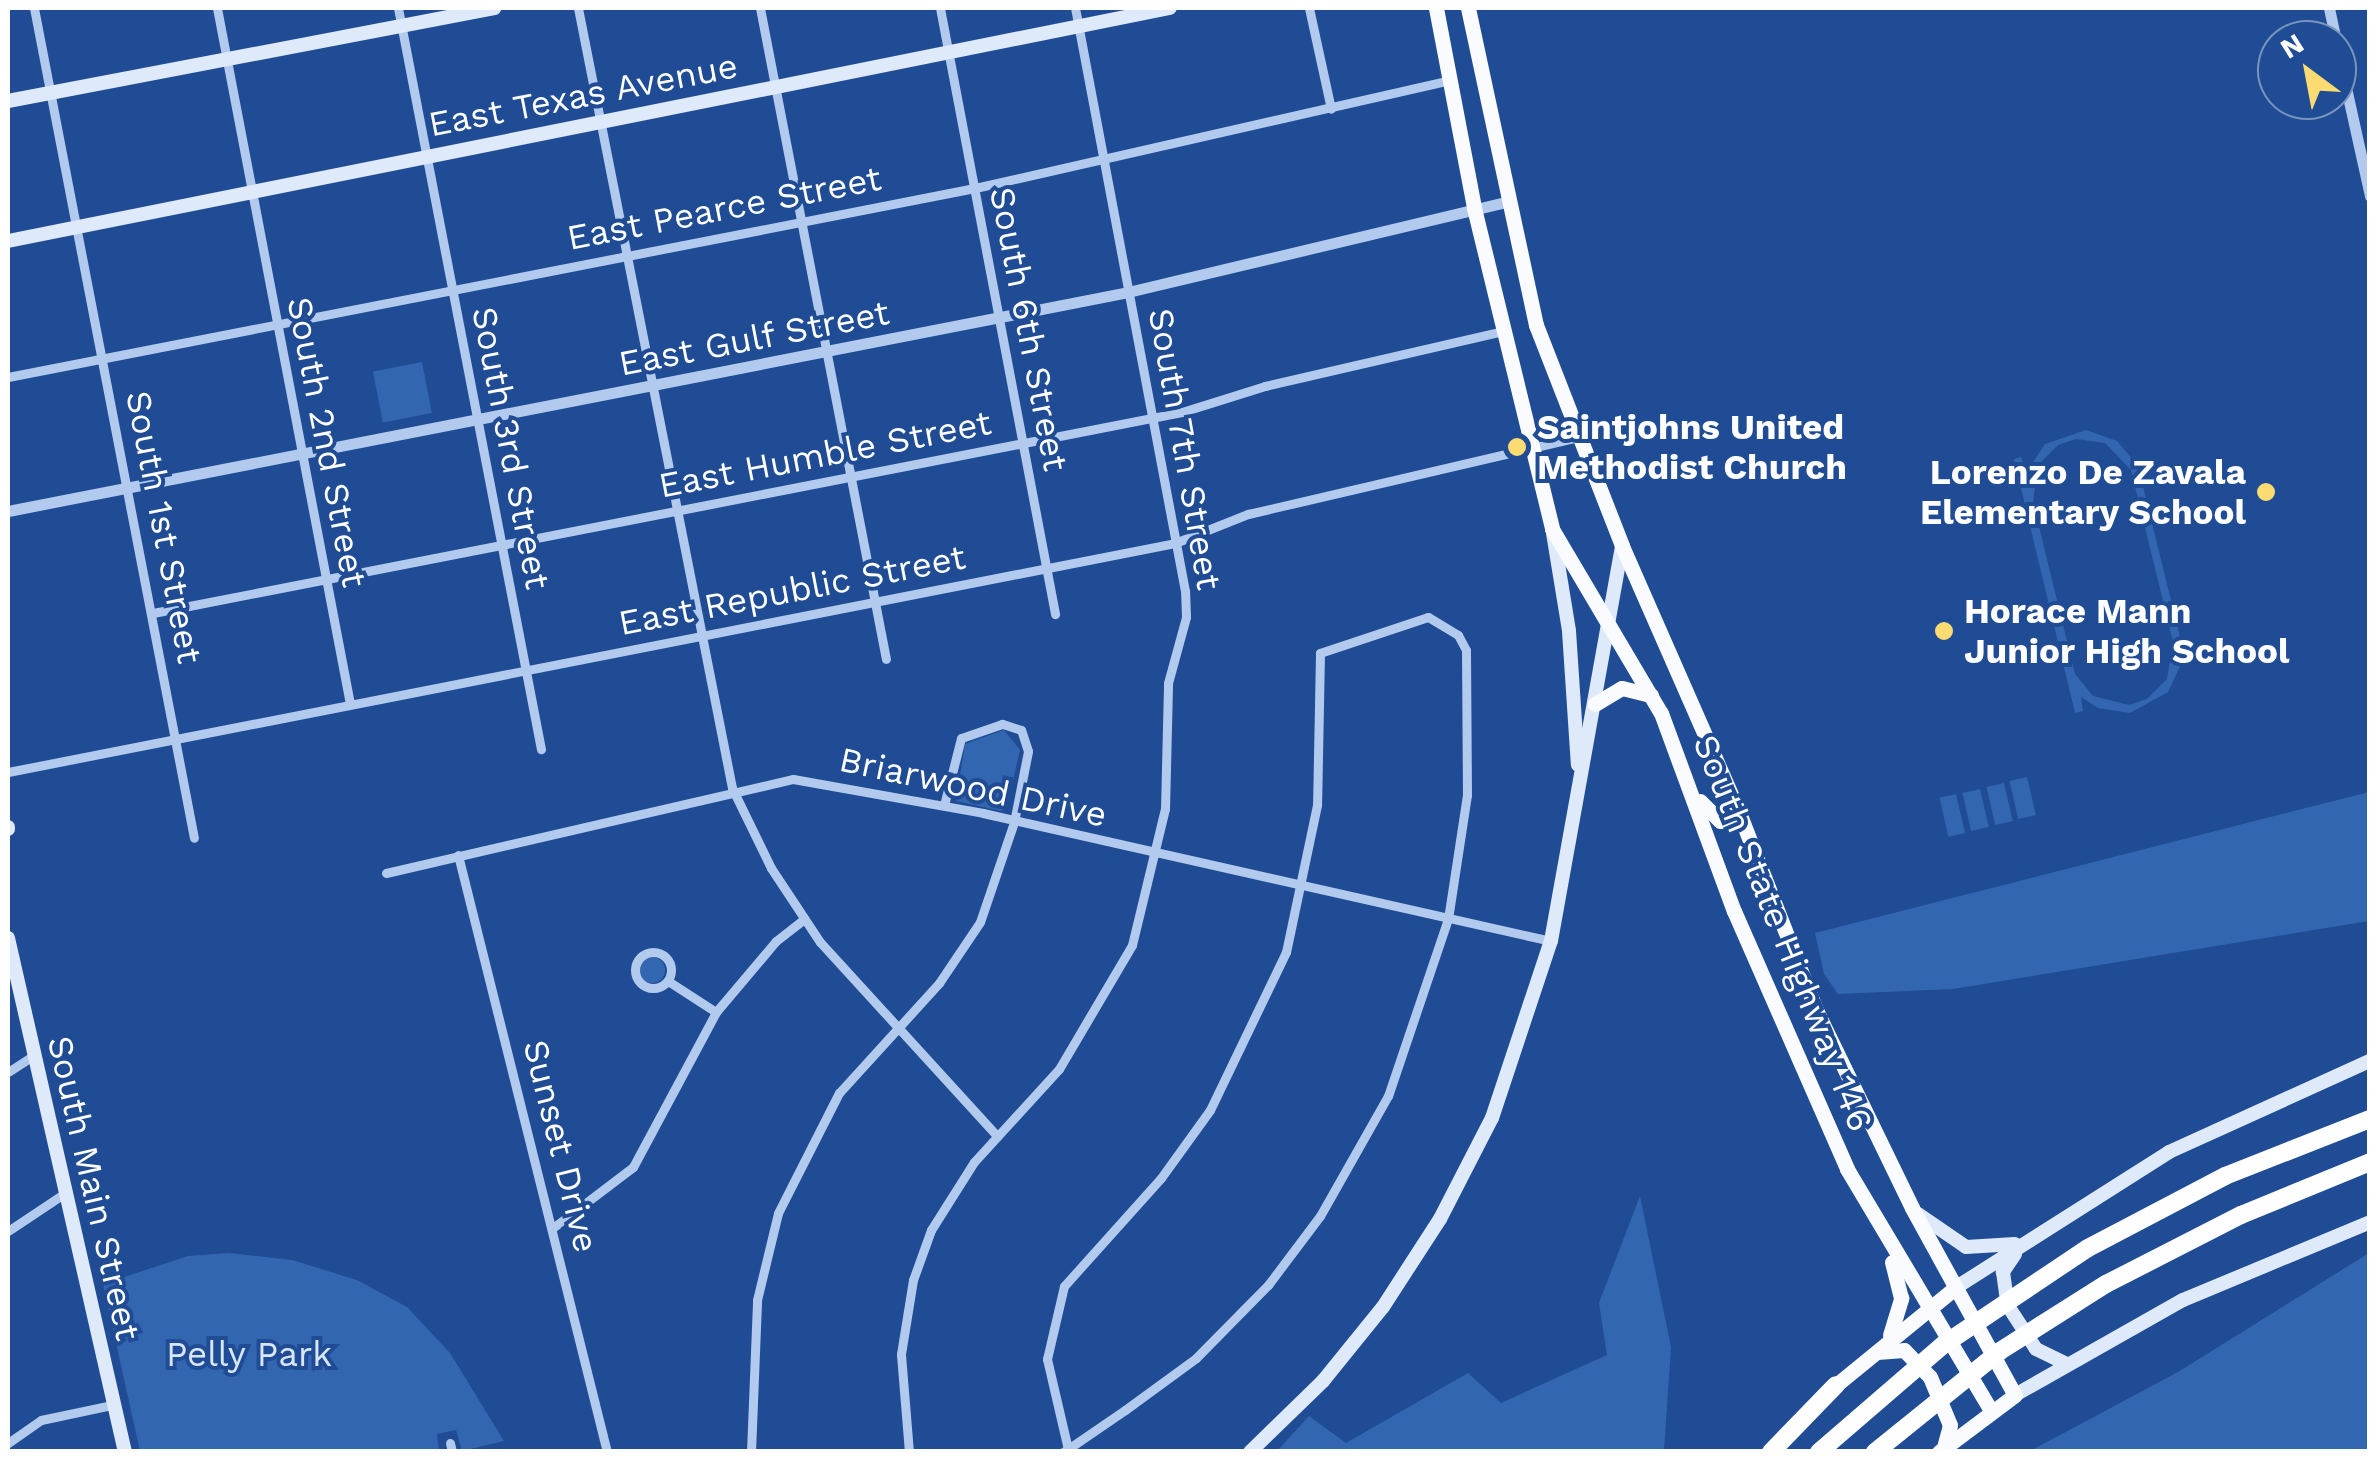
<!DOCTYPE html>
<style>
body{margin:0}
#map{position:relative;width:2377px;height:1459px;overflow:hidden;background:#1f4c94;font-family:"Work Sans",sans-serif}
div>[style]{position:absolute}
[style*='--x']{left:calc(var(--x)*1px);top:calc(var(--y)*1px);width:calc(var(--w)*1px);rotate:calc(var(--a)*1deg)}
.green>*{inset:0;background:#3366b1;transform-origin:0 0}
.round{border-radius:50%}
.minor>*{height:9px;margin:-4.5px;padding:0 4.5px;transform-origin:4.5px;border-radius:4.5px;background:#b2caee}
.minor>.ring{margin:-4.5px;padding:0;box-sizing:content-box;background:none;border:9px solid #b2caee;border-radius:50%}
.tertiary>*{height:11px;margin:-5.5px;padding:0 5.5px;transform-origin:5.5px;border-radius:5.5px;background:#b2caee}
.secondary>*{height:14px;margin:-7px;padding:0 7px;transform-origin:7px;border-radius:7px;background:#dee9fa}
.primary>*{height:15px;margin:-7.5px;padding:0 7.5px;transform-origin:7.5px;border-radius:7.5px;background:#f9fbff}
.motorway>*{height:18px;margin:-9px;padding:0 9px;transform-origin:9px;border-radius:9px;background:#fff}
.dots>*{width:28px;height:28px;translate:-50% -50%;box-sizing:border-box;border:5px solid #1f4c94;border-radius:50%}
span{translate:-50% -50%;white-space:nowrap;text-align:center;line-height:1.15;-webkit-text-stroke:8px #1f4c94;paint-order:stroke}
.street-label{font-size:35px;color:#fff}
.poi-label{font-size:35px;color:#fff;font-weight:700}
.left{translate:0 -50%;text-align:left}
.right{translate:-100% -50%;text-align:right}
.park-label{font-size:35px;color:#d8e6fa}
.frame{position:absolute;inset:0;border:10px solid #fff;pointer-events:none}
.north{position:absolute;left:2257px;top:20px;width:100px;height:100px;box-sizing:border-box;background:#1f4c94;border:2px solid #7994bf;border-radius:50%;rotate:328deg;font-size:28px;font-weight:700;line-height:40px;text-align:center;color:#fff}
.north::after{content:'';display:block;margin:auto;width:35px;height:45px;background:#fcdb72;clip-path:polygon(50% 0,100% 100%,50% 72%,0 100%)}
</style>
<div id="map">
<div class="green">
<i style="left:422px;top:362px;width:52px;height:50px;rotate:79deg"></i>
<i style="clip-path:polygon(evenodd,2086px 430px,2117px 441px,2138px 466px,2181px 641px,2182px 662px,2168px 692px,2130px 713px,2098px 708px,2081px 697px,2083px 711px,2075px 713px,2014px 459px,2021px 457px,2026px 473px,2045px 444px,2086px 430px,2076px 439px,2105px 443px,2131px 470px,2173px 642px,2167px 679px,2147px 699px,2129px 705px,2093px 696px,2075px 674px,2033px 502px,2038px 465px,2058px 445px,2076px 439px)"></i>
<i style="clip-path:polygon(1004px 730px,1020px 750px,1007px 807px,1001px 811px,956px 801px,965px 744px)"></i>
<i style="left:2027px;top:777px;width:39px;height:18px;rotate:77deg"></i>
<i style="left:2004px;top:783px;width:39px;height:18px;rotate:77deg"></i>
<i style="left:1980px;top:789px;width:39px;height:18px;rotate:77deg"></i>
<i style="clip-path:polygon(2369px 792px,2369px 921px,1953px 989px,1838px 994px,1824px 974px,1815px 933px)"></i>
<i style="left:1956px;top:794px;width:40px;height:17px;rotate:77deg"></i>
<i class="round" style="left:639px;top:957px;width:26px;height:26px"></i>
<i style="clip-path:polygon(1640px 1196px,1671px 1347px,1664px 1451px,1277px 1451px,1309px 1416px,1346px 1443px,1468px 1373px,1501px 1403px,1607px 1355px,1599px 1303px)"></i>
<i style="clip-path:polygon(229px 1253px,292px 1260px,357px 1280px,407px 1307px,450px 1353px,504px 1441px,462px 1451px,456px 1430px,437px 1434px,439px 1451px,140px 1451px,103px 1284px,188px 1256px)"></i>
<i style="clip-path:polygon(2369px 1253px,2369px 1451px,2030px 1451px,2178px 1372px)"></i>
</div>
<div class="minor">
<i style="--x:34;--y:8;--w:845;--a:79.09"></i>
<i style="--x:217;--y:8;--w:709;--a:79.18"></i>
<i style="--x:398;--y:8;--w:755;--a:79.08"></i>
<i style="--x:578;--y:8;--w:795;--a:78.83"></i>
<i style="--x:732;--y:788;--w:89;--a:64"></i>
<i style="--x:771;--y:868;--w:89;--a:56.5"></i>
<i style="--x:820;--y:942;--w:263;--a:47.6"></i>
<i style="--x:760;--y:8;--w:663;--a:79.05"></i>
<i style="--x:940;--y:8;--w:617;--a:79.25"></i>
<i style="--x:1309;--y:8;--w:103;--a:77.7"></i>
<i style="--x:8;--y:377;--w:985;--a:-11.06"></i>
<i style="--x:975;--y:188;--w:486;--a:-12.8"></i>
<i style="--x:153;--y:613;--w:1048;--a:-11.05"></i>
<i style="--x:1182;--y:412;--w:87;--a:-17.4"></i>
<i style="--x:1265;--y:386;--w:244;--a:-13"></i>
<i style="--x:8;--y:772;--w:1189;--a:-11.1"></i>
<i style="--x:1175;--y:543;--w:79;--a:-21.7"></i>
<i style="--x:1248;--y:514;--w:341;--a:-13.1"></i>
<i style="--x:458;--y:855;--w:615;--a:75.99"></i>
<i style="--x:386;--y:873;--w:418;--a:-13"></i>
<i style="--x:793;--y:779;--w:193;--a:10.1"></i>
<i style="--x:983;--y:813;--w:582;--a:12.7"></i>
<i class="ring" style="left:635px;top:952px;width:27px;height:27px"></i>
<i style="--x:668;--y:981;--w:57;--a:32.9"></i>
<i style="--x:8;--y:1072;--w:30;--a:-33"></i>
<i style="--x:554;--y:1227;--w:99;--a:-37.2"></i>
<i style="--x:633;--y:1167;--w:176;--a:-61.8"></i>
<i style="--x:716;--y:1012;--w:93;--a:-49.8"></i>
<i style="--x:776;--y:941;--w:36;--a:-38"></i>
<i style="--x:8;--y:1231;--w:69;--a:-33.7"></i>
<i style="--x:8;--y:1443;--w:40;--a:-34.9"></i>
<i style="--x:41;--y:1420;--w:73;--a:-11.9"></i>
<i style="--x:450;--y:1443;--w:9;--a:77"></i>
<i style="--x:751;--y:1452;--w:152;--a:-87.7"></i>
<i style="--x:757;--y:1300;--w:89;--a:-76.4"></i>
<i style="--x:778;--y:1213;--w:135;--a:-63.1"></i>
<i style="--x:839;--y:1093;--w:149;--a:-47.7"></i>
<i style="--x:939;--y:983;--w:73;--a:-56.1"></i>
<i style="--x:980;--y:922;--w:106;--a:-71.2"></i>
<i style="--x:1014;--y:822;--w:72;--a:-78.8"></i>
<i style="--x:1028;--y:751;--w:22;--a:-108"></i>
<i style="--x:1021;--y:730;--w:20;--a:-162"></i>
<i style="--x:1002;--y:724;--w:43;--a:161.1"></i>
<i style="--x:961;--y:738;--w:69;--a:104.2"></i>
<i style="--x:909;--y:1452;--w:98;--a:-94.7"></i>
<i style="--x:901;--y:1354;--w:75;--a:-80.8"></i>
<i style="--x:913;--y:1280;--w:53;--a:-70.2"></i>
<i style="--x:931;--y:1230;--w:80;--a:-57.7"></i>
<i style="--x:974;--y:1162;--w:126;--a:-47.6"></i>
<i style="--x:1059;--y:1069;--w:144;--a:-59.5"></i>
<i style="--x:1132;--y:945;--w:140;--a:-76.4"></i>
<i style="--x:1165;--y:809;--w:126;--a:-88.6"></i>
<i style="--x:1168;--y:683;--w:68;--a:-74.7"></i>
<i style="--x:1186;--y:617;--w:26;--a:-92"></i>
<i style="--x:1185;--y:591;--w:593;--a:-100.68"></i>
<i style="--x:1063;--y:1452;--w:6;--a:-31"></i>
<i style="--x:1068;--y:1449;--w:69;--a:-34.4"></i>
<i style="--x:1125;--y:1410;--w:88;--a:-36.2"></i>
<i style="--x:1196;--y:1358;--w:103;--a:-45.4"></i>
<i style="--x:1268;--y:1285;--w:86;--a:-53"></i>
<i style="--x:1320;--y:1216;--w:138;--a:-60.5"></i>
<i style="--x:1388;--y:1096;--w:187;--a:-71.3"></i>
<i style="--x:1448;--y:919;--w:125;--a:-81.3"></i>
<i style="--x:1467;--y:795;--w:145;--a:-90.4"></i>
<i style="--x:1466;--y:650;--w:17;--a:-118"></i>
<i style="--x:1458;--y:635;--w:35;--a:-149"></i>
<i style="--x:1428;--y:617;--w:114;--a:161.6"></i>
<i style="--x:1320;--y:653;--w:152;--a:91.1"></i>
<i style="--x:1317;--y:805;--w:150;--a:101.9"></i>
<i style="--x:1286;--y:952;--w:175;--a:115.7"></i>
<i style="--x:1210;--y:1110;--w:84;--a:125.8"></i>
<i style="--x:1161;--y:1178;--w:145;--a:131.9"></i>
<i style="--x:1064;--y:1286;--w:75;--a:103.1"></i>
<i style="--x:1047;--y:1359;--w:92;--a:76.9"></i>
</div>
<div class="tertiary">
<i style="--x:2329;--y:8;--w:33;--a:78"></i>
<i style="--x:2337;--y:47;--w:153;--a:77.5"></i>
<i style="--x:8;--y:511;--w:1141;--a:-11.06"></i>
<i style="--x:1128;--y:292;--w:390;--a:-13.4"></i>
</div>
<div class="secondary">
<i style="--x:8;--y:101;--w:495;--a:-10.8"></i>
<i style="--x:8;--y:241;--w:1185;--a:-11.34"></i>
<i style="--x:1553;--y:533;--w:99;--a:80.7"></i>
<i style="--x:1569;--y:631;--w:134;--a:86.2"></i>
<i style="--x:8;--y:827;--w:2;--a:90"></i>
<i style="--x:8;--y:938;--w:527;--a:77.18"></i>
<i style="--x:1918;--y:1214;--w:58;--a:34.5"></i>
<i style="--x:1966;--y:1247;--w:49;--a:-3.5"></i>
<i style="--x:2015;--y:1254;--w:22;--a:124"></i>
<i style="--x:2003;--y:1272;--w:34;--a:82"></i>
<i style="--x:2008;--y:1306;--w:51;--a:56.9"></i>
<i style="--x:2036;--y:1349;--w:32;--a:26"></i>
<i style="--x:1955;--y:1288;--w:254;--a:-32.4"></i>
<i style="--x:2169;--y:1152;--w:221;--a:-24.4"></i>
<i style="--x:2015;--y:1395;--w:193;--a:-29.5"></i>
<i style="--x:2183;--y:1300;--w:203;--a:-22.6"></i>
<i style="--x:1250;--y:1452;--w:102;--a:-44.2"></i>
<i style="--x:1323;--y:1381;--w:95;--a:-51"></i>
<i style="--x:1383;--y:1307;--w:105;--a:-57.1"></i>
<i style="--x:1440;--y:1219;--w:114;--a:-62.8"></i>
<i style="--x:1492;--y:1118;--w:187;--a:-71.6"></i>
<i style="--x:1551;--y:941;--w:401;--a:-79.8"></i>
</div>
<div class="primary">
<i style="--x:1436;--y:8;--w:204;--a:79.2"></i>
<i style="--x:1474;--y:208;--w:330;--a:76.3"></i>
<i style="--x:1552;--y:529;--w:214;--a:59.4"></i>
<i style="--x:1661;--y:713;--w:211;--a:69.8"></i>
<i style="--x:1734;--y:911;--w:282;--a:66.3"></i>
<i style="--x:1847;--y:1169;--w:282;--a:59.2"></i>
<i style="--x:1468;--y:8;--w:324;--a:77.9"></i>
<i style="--x:1536;--y:325;--w:237;--a:68.7"></i>
<i style="--x:1622;--y:546;--w:294;--a:66.3"></i>
<i style="--x:1740;--y:815;--w:212;--a:68.7"></i>
<i style="--x:1817;--y:1012;--w:218;--a:64.1"></i>
<i style="--x:1912;--y:1208;--w:213;--a:61.2"></i>
<i style="--x:2015;--y:1395;--w:95;--a:143.1"></i>
<i style="--x:1595;--y:704;--w:31;--a:-31"></i>
<i style="--x:1622;--y:688;--w:30;--a:14"></i>
<i style="--x:1700;--y:801;--w:28;--a:45"></i>
<i style="--x:1720;--y:821;--w:21;--a:-17"></i>
<i style="--x:1890;--y:1335;--w:39;--a:-73"></i>
<i style="--x:1901;--y:1298;--w:37;--a:-104"></i>
<i style="--x:1877;--y:1352;--w:27;--a:-4"></i>
<i style="--x:1904;--y:1350;--w:37;--a:46"></i>
<i style="--x:1930;--y:1377;--w:52;--a:67.4"></i>
<i style="--x:1950;--y:1425;--w:23;--a:105"></i>
<i style="--x:1836;--y:1385;--w:154;--a:-39.2"></i>
</div>
<div class="motorway">
<i style="--x:1771;--y:1452;--w:93;--a:-45.9"></i>
<i style="--x:1819;--y:1452;--w:164;--a:-40.8"></i>
<i style="--x:1943;--y:1345;--w:174;--a:-33.8"></i>
<i style="--x:2088;--y:1248;--w:155;--a:-27.7"></i>
<i style="--x:2225;--y:1176;--w:156;--a:-21.5"></i>
<i style="--x:1875;--y:1452;--w:161;--a:-38.9"></i>
<i style="--x:2000;--y:1351;--w:125;--a:-32.3"></i>
<i style="--x:2106;--y:1284;--w:152;--a:-27.1"></i>
<i style="--x:2241;--y:1215;--w:139;--a:-22.3"></i>
</div>
<div class="dots">
<i style="left:1517px;top:447px;background:#fcdb72"></i>
<i style="left:2266px;top:492px;background:#fcdb72"></i>
<i style="left:1944px;top:631px;background:#fcdb72"></i>
</div>
<div class="street-label">
<span style="left:583px;top:95px;rotate:-11deg">East Texas Avenue</span>
<span style="left:724px;top:208px;rotate:-11deg">East Pearce Street</span>
<span style="left:1029px;top:329px;rotate:79deg">South 6th Street</span>
<span style="left:754px;top:338px;rotate:-11deg">East Gulf Street</span>
<span style="left:327px;top:442px;rotate:79deg">South 2nd Street</span>
<span style="left:511px;top:448px;rotate:79deg">South 3rd Street</span>
<span style="left:1185px;top:449px;rotate:80deg">South 7th Street</span>
<span style="left:825px;top:454px;rotate:-11deg">East Humble Street</span>
<span style="left:164px;top:527px;rotate:79deg">South 1st Street</span>
<span style="left:792px;top:590px;rotate:-11deg">East Republic Street</span>
<span style="left:973px;top:787px;rotate:12deg">Briarwood Drive</span>
<span style="left:1783px;top:933px;rotate:68deg">South State Highway 146</span>
<span style="left:561px;top:1146px;rotate:76deg">Sunset Drive</span>
<span style="left:94px;top:1188px;rotate:77deg">South Main Street</span>
</div>
<div class="poi-label">
<span class="left" style="left:1537px;top:447px">Saintjohns United<br>Methodist Church</span>
<span class="right" style="left:2246px;top:492px">Lorenzo De Zavala<br>Elementary School</span>
<span class="left" style="left:1964px;top:631px">Horace Mann<br>Junior High School</span>
</div>
<div class="park-label">
<span style="left:249px;top:1354px">Pelly Park</span>
</div>
<div class="frame"></div>
<div class="north">N</div>
</div>
